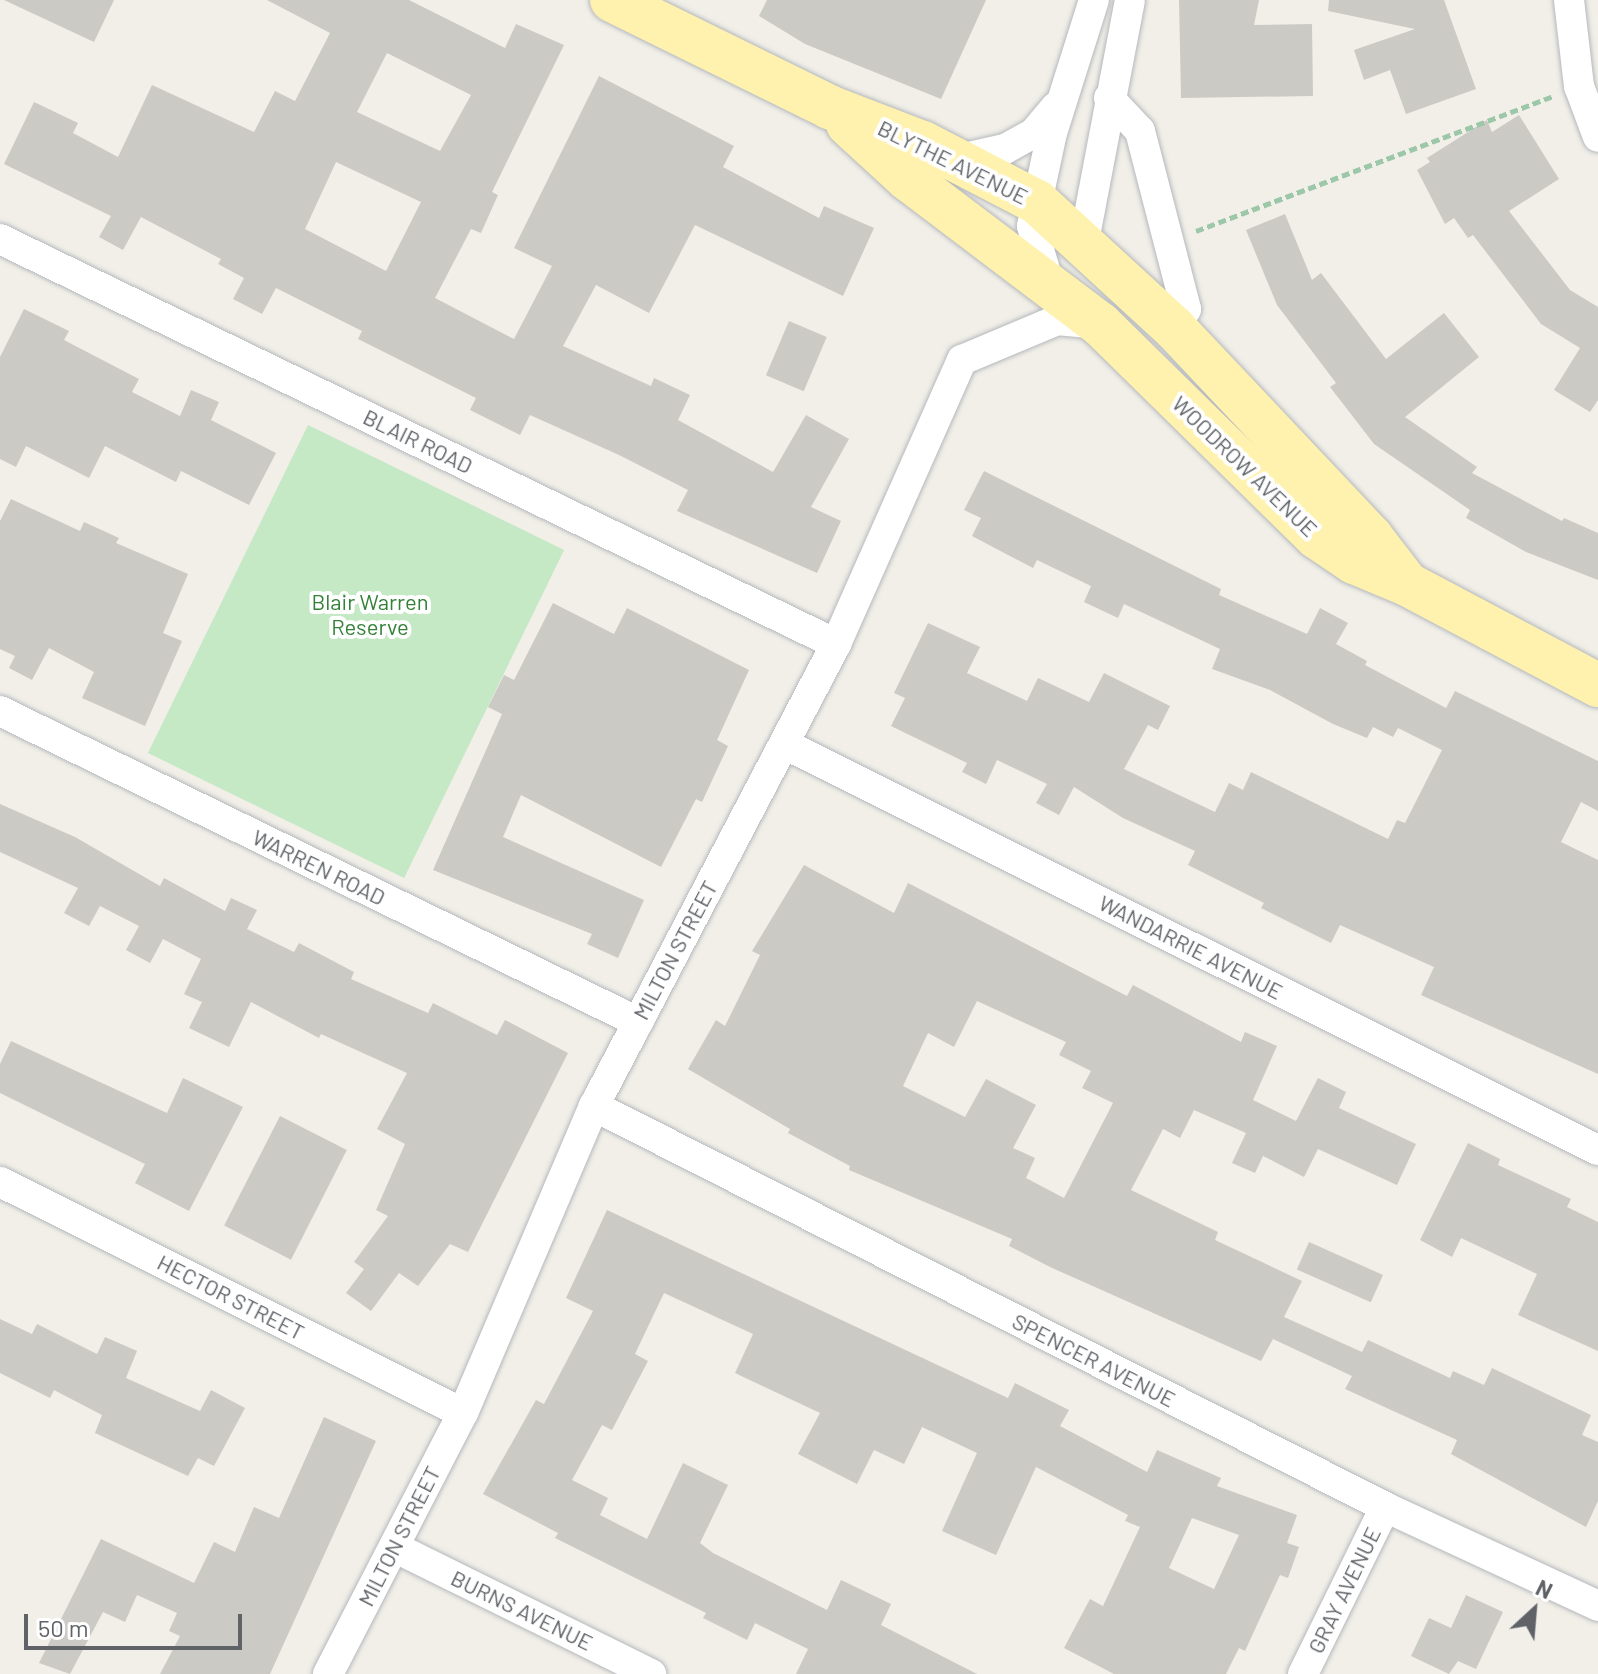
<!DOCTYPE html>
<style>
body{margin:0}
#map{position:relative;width:1598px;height:1674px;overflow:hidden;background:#f1efe8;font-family:Barlow,sans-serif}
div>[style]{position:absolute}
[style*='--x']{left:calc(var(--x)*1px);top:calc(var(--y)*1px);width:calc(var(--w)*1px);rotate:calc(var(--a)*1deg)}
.green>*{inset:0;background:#c5e8c5;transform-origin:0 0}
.building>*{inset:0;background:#cccac5;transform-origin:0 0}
.path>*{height:5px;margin-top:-2.5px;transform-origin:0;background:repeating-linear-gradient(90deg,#9cc7a9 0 8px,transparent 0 12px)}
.roads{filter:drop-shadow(0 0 2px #b5b8bc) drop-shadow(0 0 2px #b5b8bc)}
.minor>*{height:30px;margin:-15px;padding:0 15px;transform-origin:15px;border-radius:15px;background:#fff}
.primary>*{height:44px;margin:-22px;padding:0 22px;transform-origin:22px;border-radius:22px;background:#fff2af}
span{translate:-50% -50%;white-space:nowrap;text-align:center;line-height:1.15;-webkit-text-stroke:8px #fff;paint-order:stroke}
.street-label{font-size:22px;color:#5f6368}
.park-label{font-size:22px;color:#348238}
.north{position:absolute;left:1494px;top:1570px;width:80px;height:80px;-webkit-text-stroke:6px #fff;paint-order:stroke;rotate:26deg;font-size:22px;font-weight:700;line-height:32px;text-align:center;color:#5f6368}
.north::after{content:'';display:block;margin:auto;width:28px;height:36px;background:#5f6368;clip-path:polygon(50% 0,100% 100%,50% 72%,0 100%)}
.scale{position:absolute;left:24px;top:1614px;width:218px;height:36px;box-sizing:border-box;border:4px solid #5f6368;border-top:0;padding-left:10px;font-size:24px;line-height:28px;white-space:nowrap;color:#5f6368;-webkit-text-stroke:6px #fff;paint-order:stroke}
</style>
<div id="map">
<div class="green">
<i style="left:308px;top:425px;width:285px;height:365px;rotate:26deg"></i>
</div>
<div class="building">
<i style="clip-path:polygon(4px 0,114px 0,94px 42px)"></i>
<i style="clip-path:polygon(evenodd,267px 0,409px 0,505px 48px,516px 24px,564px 45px,492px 192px,498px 195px,481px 233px,471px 229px,435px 298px,514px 339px,552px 266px,514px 248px,599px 76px,734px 146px,723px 167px,819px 218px,824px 206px,874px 228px,843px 296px,695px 225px,649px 313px,596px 285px,563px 346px,651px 386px,654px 378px,690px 395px,678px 420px,773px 472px,806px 415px,849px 439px,811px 507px,841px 521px,817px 573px,677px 511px,688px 490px,619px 455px,530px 415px,520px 435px,470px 410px,476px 398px,358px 339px,362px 331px,276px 288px,262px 314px,233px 299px,244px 278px,218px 264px,221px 259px,141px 217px,123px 250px,99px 237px,111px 216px,4px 164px,34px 102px,78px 123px,73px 133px,118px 157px,152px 85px,254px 132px,275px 91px,295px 101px,330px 33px,267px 0,387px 53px,471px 95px,440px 151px,357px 112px,387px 53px,267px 0,336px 162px,421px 202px,386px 271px,305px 229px,336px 162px)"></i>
<i style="clip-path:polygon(767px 0,986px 0,941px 99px,805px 44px,759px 16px)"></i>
<i style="clip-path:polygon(1179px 0,1259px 0,1254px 25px,1312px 24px,1313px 96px,1181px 98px)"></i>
<i style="clip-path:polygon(1329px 0,1444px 0,1476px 89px,1406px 114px,1390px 70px,1364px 80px,1354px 50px,1415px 29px,1328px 11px)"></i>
<i style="clip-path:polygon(1519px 115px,1559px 179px,1509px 211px,1570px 290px,1598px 307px,1598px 400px,1590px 412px,1554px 390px,1580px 348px,1541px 324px,1473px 235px,1468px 238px,1454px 218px,1445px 224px,1417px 170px,1430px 162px,1427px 158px,1487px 120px,1492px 132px)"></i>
<i style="clip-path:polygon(1285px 214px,1312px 280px,1321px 273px,1386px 359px,1444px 313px,1479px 357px,1405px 417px,1477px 467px,1472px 473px,1562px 521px,1564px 518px,1598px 533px,1598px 580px,1526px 552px,1466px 518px,1470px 510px,1374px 444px,1330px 387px,1336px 383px,1277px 305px,1246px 230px)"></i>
<i style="clip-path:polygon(24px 309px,69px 331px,64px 340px,139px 379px,132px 392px,180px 416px,191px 390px,219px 402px,211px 420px,276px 453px,249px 505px,181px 471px,176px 482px,105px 446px,89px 478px,26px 446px,16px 467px,0 459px,0 357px)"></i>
<i style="left:789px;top:321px;width:41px;height:59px;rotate:23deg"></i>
<i style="clip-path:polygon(984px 471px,1221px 589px,1219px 595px,1307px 634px,1320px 608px,1348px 623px,1336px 644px,1367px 661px,1365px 665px,1446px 708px,1455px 691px,1598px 761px,1598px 811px,1581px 802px,1561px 842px,1598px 860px,1598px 1074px,1421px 995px,1434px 967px,1340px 925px,1331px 943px,1261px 908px,1264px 903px,1188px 865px,1195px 851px,1123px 818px,1074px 787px,1059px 815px,1036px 803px,1047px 784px,997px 760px,986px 784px,962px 772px,967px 763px,891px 726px,905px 698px,894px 693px,928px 623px,980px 647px,967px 673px,1027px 701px,1038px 678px,1089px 702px,1104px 673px,1170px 706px,1158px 730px,1148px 725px,1124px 769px,1215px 812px,1229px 783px,1243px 790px,1251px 772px,1388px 839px,1397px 820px,1405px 823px,1442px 750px,1398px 728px,1393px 737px,1373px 727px,1367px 738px,1333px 724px,1270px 690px,1212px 669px,1220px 649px,1124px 604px,1118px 618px,1084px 602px,1091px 586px,1037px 560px,1033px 568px,972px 536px,981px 518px,964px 510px)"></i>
<i style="clip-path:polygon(11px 499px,80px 531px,84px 522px,119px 538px,116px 543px,188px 574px,163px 633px,182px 641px,145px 726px,82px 698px,94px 672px,49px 648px,32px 680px,9px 668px,15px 656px,0 649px,0 521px)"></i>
<i style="clip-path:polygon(553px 603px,614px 634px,627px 608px,749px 670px,717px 740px,728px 746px,702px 802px,696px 799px,661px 867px,521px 795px,503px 837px,644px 900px,618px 958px,587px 944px,592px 934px,433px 870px,502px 714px,488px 707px,504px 675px,514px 680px)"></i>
<i style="clip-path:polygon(0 804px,75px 837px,160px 886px,164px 878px,225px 911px,231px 898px,257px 910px,247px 929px,294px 952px,299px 943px,354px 972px,351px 979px,428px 1013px,433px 1003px,497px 1035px,505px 1020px,568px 1053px,468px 1252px,450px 1244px,418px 1286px,399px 1273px,371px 1311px,346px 1293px,364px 1269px,354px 1262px,388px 1216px,376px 1210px,405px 1144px,377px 1129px,407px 1073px,321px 1034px,319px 1038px,251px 1002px,229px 1047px,189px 1028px,202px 1002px,184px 994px,201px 959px,163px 939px,150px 963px,126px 950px,139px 926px,100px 906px,89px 926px,64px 913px,78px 888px,0 852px)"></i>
<i style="clip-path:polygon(evenodd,804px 865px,894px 913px,908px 883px,1127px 996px,1133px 985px,1241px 1042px,1245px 1032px,1277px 1046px,1253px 1100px,1296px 1121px,1318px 1078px,1346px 1092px,1339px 1108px,1416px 1144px,1397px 1185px,1318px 1149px,1304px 1177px,1263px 1156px,1255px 1173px,1232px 1163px,1246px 1133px,1194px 1110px,1180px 1138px,1163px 1129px,1131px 1190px,1218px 1232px,1215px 1240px,1302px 1281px,1284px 1317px,1362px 1352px,1368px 1340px,1450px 1378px,1453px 1371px,1484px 1385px,1492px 1368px,1591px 1415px,1582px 1435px,1598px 1442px,1598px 1501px,1586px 1527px,1451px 1454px,1457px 1440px,1345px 1389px,1352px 1376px,1273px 1339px,1261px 1361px,1050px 1267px,1009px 1246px,1012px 1239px,849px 1170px,850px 1166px,788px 1133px,790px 1129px,688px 1069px,716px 1020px,725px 1026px,760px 955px,752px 951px,804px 865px,977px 1001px,1066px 1042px,1059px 1055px,1091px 1071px,1082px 1088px,1113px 1103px,1064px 1198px,1026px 1178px,1035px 1158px,1013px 1148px,1036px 1105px,986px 1079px,965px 1117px,903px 1086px,928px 1033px,954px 1047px,977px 1001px)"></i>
<i style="clip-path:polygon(11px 1041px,167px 1113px,183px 1078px,243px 1107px,189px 1211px,135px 1183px,145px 1164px,0 1093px,0 1064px)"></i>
<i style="left:280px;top:1116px;width:75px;height:123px;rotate:27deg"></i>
<i style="clip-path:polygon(1468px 1143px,1500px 1159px,1498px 1165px,1571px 1199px,1567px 1207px,1598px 1222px,1598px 1351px,1518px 1315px,1537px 1274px,1461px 1238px,1452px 1257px,1420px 1240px)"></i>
<i style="clip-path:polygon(evenodd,607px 1210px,1008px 1398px,1015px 1383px,1069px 1410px,1060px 1426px,1147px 1472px,1157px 1450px,1221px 1478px,1217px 1486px,1297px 1515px,1287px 1543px,1299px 1547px,1288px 1578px,1280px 1575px,1245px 1651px,1239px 1648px,1226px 1674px,1114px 1674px,1064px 1648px,1090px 1599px,1103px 1606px,1140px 1527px,1125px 1521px,1128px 1515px,1036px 1467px,996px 1555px,942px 1531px,977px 1453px,922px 1427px,904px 1464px,874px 1450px,857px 1484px,798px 1454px,820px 1413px,735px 1373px,753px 1334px,664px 1293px,635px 1354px,648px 1361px,612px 1430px,602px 1425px,572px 1480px,608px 1498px,600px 1515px,647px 1539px,683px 1463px,728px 1485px,700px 1543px,713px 1553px,827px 1610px,841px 1580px,891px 1604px,881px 1625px,977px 1674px,796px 1674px,808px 1649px,755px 1623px,747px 1640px,703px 1618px,706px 1613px,555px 1538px,558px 1533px,483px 1494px,536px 1400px,544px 1404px,593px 1311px,566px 1298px,607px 1210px,1192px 1518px,1239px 1535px,1214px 1589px,1169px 1568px,1192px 1518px)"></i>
<i style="left:1309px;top:1242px;width:81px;height:30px;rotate:24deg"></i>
<i style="clip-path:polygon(0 1319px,32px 1334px,37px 1324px,97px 1354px,105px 1337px,137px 1351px,126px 1378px,200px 1411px,211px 1390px,245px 1408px,214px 1466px,198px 1458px,188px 1476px,95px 1433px,102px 1415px,54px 1390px,50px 1398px,0 1373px)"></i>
<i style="clip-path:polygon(324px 1417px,376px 1441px,270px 1674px,160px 1674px,180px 1636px,169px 1631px,177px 1613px,137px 1595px,125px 1622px,103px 1612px,70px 1674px,39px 1663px,101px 1539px,194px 1583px,214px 1542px,235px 1552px,254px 1507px,279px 1518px)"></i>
<i style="clip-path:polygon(1466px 1595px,1503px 1612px,1476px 1669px,1458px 1661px,1449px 1674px,1411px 1656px,1429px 1618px,1451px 1628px)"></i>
</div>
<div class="path">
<i style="--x:1196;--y:231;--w:382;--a:-20.7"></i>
</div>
<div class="roads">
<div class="minor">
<i style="--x:1569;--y:0;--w:87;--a:83.4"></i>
<i style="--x:1579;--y:86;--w:54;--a:69.6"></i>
<i style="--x:1109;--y:98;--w:45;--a:46.8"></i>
<i style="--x:1140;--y:131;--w:184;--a:75.5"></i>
<i style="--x:1186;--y:309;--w:23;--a:119"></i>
<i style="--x:956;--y:160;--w:50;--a:-12.7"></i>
<i style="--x:1005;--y:149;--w:33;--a:-29"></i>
<i style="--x:1034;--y:133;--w:34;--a:-50"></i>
<i style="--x:0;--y:239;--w:929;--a:25.85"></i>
<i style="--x:1084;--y:241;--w:245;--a:-79.2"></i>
<i style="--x:1048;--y:280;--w:56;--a:-106.5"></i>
<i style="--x:1032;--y:226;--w:95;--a:-77.9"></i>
<i style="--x:1052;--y:133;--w:139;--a:-72.5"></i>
<i style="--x:0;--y:711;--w:710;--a:25.99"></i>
<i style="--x:784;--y:744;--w:910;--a:26.51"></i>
<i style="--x:594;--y:1106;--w:887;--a:26.88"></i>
<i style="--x:1385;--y:1507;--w:235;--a:24.9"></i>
<i style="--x:0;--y:1182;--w:517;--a:26.52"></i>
<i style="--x:394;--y:1547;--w:287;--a:26.3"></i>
<i style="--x:328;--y:1674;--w:294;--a:-62.7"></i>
<i style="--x:463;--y:1413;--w:334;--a:-66.9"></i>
<i style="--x:594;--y:1106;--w:522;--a:-62.35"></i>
<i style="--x:836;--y:644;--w:311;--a:-66.1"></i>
<i style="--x:962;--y:360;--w:103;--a:-22.8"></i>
<i style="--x:1057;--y:320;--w:43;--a:5.3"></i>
<i style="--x:1303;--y:1674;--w:186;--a:-63.8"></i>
</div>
<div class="primary">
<i style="--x:612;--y:0;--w:242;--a:26.2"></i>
<i style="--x:829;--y:107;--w:101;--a:21"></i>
<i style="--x:923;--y:143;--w:128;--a:27.4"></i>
<i style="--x:1037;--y:202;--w:188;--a:42.6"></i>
<i style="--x:1175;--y:329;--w:286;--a:46.7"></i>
<i style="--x:1371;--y:537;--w:59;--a:52.5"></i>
<i style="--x:848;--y:124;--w:81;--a:42.5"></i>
<i style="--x:908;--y:179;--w:241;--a:37.1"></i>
<i style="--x:1100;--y:324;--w:304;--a:44.5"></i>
<i style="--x:1317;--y:537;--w:45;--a:34"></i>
<i style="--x:1354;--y:562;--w:57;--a:22.5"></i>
<i style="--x:1407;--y:584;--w:216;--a:27.9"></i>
</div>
</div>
<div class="street-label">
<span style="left:953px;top:162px;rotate:26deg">BLYTHE AVENUE</span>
<span style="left:418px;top:441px;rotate:26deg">BLAIR ROAD</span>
<span style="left:1245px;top:466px;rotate:44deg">WOODROW AVENUE</span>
<span style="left:319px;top:867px;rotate:26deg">WARREN ROAD</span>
<span style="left:1191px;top:947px;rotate:27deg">WANDARRIE AVENUE</span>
<span style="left:675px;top:950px;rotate:-62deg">MILTON STREET</span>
<span style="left:231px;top:1297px;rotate:27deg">HECTOR STREET</span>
<span style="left:1094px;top:1360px;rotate:27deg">SPENCER AVENUE</span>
<span style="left:399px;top:1536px;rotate:-63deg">MILTON STREET</span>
<span style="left:1344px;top:1590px;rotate:-64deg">GRAY AVENUE</span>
<span style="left:522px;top:1610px;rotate:26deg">BURNS AVENUE</span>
</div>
<div class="park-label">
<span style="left:370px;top:614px">Blair Warren<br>Reserve</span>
</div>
<div class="north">N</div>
<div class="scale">50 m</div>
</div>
